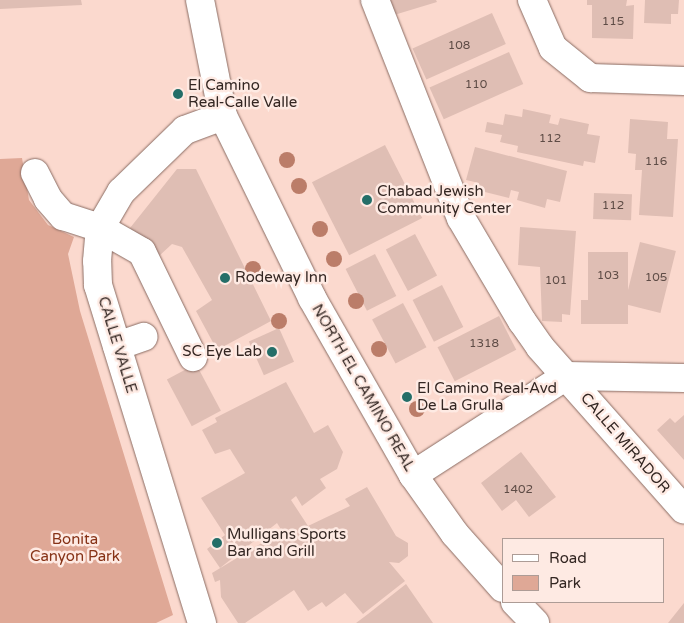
<!DOCTYPE html>
<style>
body{margin:0}
#map{position:relative;width:684px;height:623px;overflow:hidden;background:#fbd9ce;font-family:"Varela Round",sans-serif}
div>[style]{position:absolute}
[style*='--x']{left:calc(var(--x)*1px);top:calc(var(--y)*1px);width:calc(var(--w)*1px);rotate:calc(var(--a)*1deg)}
.green>*{inset:0;background:#dfa896}
.building>*{inset:0;background:#dfbeb4;transform-origin:0 0}
.roads{filter:drop-shadow(0 0 1px #8a6c63) drop-shadow(0 0 1px #8a6c63)}
.minor>*{height:28px;margin:-14px;padding:0 14px;transform-origin:14px;border-radius:14px;background:#fff}
.major>*{height:28px;margin:-14px;padding:0 14px;transform-origin:14px;border-radius:14px;background:#fff}
.trees>*{width:16px;height:16px;margin:-8px;border-radius:50%;background:#bb7d69}
.dots>*{width:14px;height:14px;translate:-50% -50%;box-sizing:border-box;border:2px solid #feeae3;border-radius:50%}
span{translate:-50% -50%;white-space:nowrap;text-align:center;line-height:1.15;-webkit-text-stroke:5px #feeae3;paint-order:stroke}
.number-label{font-size:12px;color:#5e4c46}
.number-label span{-webkit-text-stroke-width:0}
.poi-label{font-size:15px;color:#332622}
.left{translate:0 -50%;text-align:left}
.right{translate:-100% -50%;text-align:right}
.street-label{font-size:15px;color:#332622}
.park-label{font-size:15px;color:#863216}
.legend{position:absolute;left:502px;top:538px;width:162px;height:65px;box-sizing:border-box;background:#feeae3;border:1px solid #ad9c96;margin:0;padding:6px 9px;list-style:none;font-size:15px;color:#332622}
.legend li{display:flex;align-items:center;gap:10px;height:25px}
.legend b{width:25px;border:1px solid #ad9c96}
</style>
<div id="map">
<div class="green">
<i style="clip-path:polygon(22px 158px,29px 200px,48px 225px,74px 237px,68px 254px,80px 311px,173px 615px,156px 623px,0 623px,0 159px)"></i>
</div>
<div class="building">
<i style="clip-path:polygon(0 0,81px 0,82px 5px,0 9px)"></i>
<i style="clip-path:polygon(390px 0,436px 0,437px 2px,394px 15px)"></i>
<i style="clip-path:polygon(587px 0,627px 0,626px 6px,634px 5px,633px 39px,592px 38px,592px 5px,587px 5px)"></i>
<i style="clip-path:polygon(645px 0,679px 0,678px 14px,671px 14px,671px 24px,644px 23px)"></i>
<i style="left:492px;top:13px;width:34px;height:87px;rotate:66deg"></i>
<i style="left:509px;top:52px;width:35px;height:87px;rotate:66deg"></i>
<i style="clip-path:polygon(523px 109px,551px 115px,549px 123px,558px 125px,560px 118px,589px 124px,587px 134px,600px 136px,595px 163px,584px 161px,583px 166px,517px 152px,518px 146px,500px 142px,502px 135px,485px 132px,487px 122px,503px 125px,505px 114px,522px 117px)"></i>
<i style="clip-path:polygon(630px 119px,668px 122px,667px 139px,678px 139px,673px 217px,639px 215px,642px 170px,635px 170px,636px 154px,628px 153px)"></i>
<i style="left:385px;top:145px;width:82px;height:82px;rotate:63deg"></i>
<i style="clip-path:polygon(475px 147px,567px 171px,560px 202px,547px 199px,545px 208px,517px 200px,519px 192px,511px 190px,509px 198px,477px 190px,479px 183px,466px 180px)"></i>
<i style="clip-path:polygon(177px 169px,196px 169px,271px 321px,217px 350px,196px 311px,212px 300px,182px 247px,172px 244px,159px 256px,130px 228px)"></i>
<i style="left:594px;top:193px;width:38px;height:26px;rotate:2deg"></i>
<i style="clip-path:polygon(520px 227px,576px 231px,570px 315px,562px 314px,562px 322px,542px 321px,540px 267px,518px 265px)"></i>
<i style="left:415px;top:234px;width:47px;height:33px;rotate:62deg"></i>
<i style="left:640px;top:242px;width:37px;height:64px;rotate:14deg"></i>
<i style="clip-path:polygon(588px 252px,628px 252px,628px 324px,581px 324px,581px 300px,588px 300px)"></i>
<i style="left:375px;top:254px;width:47px;height:33px;rotate:63deg"></i>
<i style="left:442px;top:285px;width:47px;height:33px;rotate:63deg"></i>
<i style="left:403px;top:303px;width:50px;height:35px;rotate:62deg"></i>
<i style="left:499px;top:316px;width:38px;height:69px;rotate:63deg"></i>
<i style="left:279px;top:328px;width:37px;height:33px;rotate:66deg"></i>
<i style="left:196px;top:364px;width:53px;height:33px;rotate:62deg"></i>
<i style="clip-path:polygon(286px 382px,314px 433px,328px 425px,343px 452px,337px 469px,320px 479px,326px 488px,302px 506px,296px 496px,291px 500px,308px 526px,350px 506px,345px 499px,367px 487px,396px 536px,408px 543px,408px 556px,399px 563px,389px 562px,405px 581px,363px 614px,345px 593px,326px 607px,322px 602px,308px 611px,294px 590px,245px 623px,238px 623px,221px 597px,220px 580px,215px 582px,212px 573px,282px 531px,277px 523px,220px 568px,207px 549px,225px 535px,201px 498px,245px 473px,230px 449px,215px 454px,202px 430px,217px 422px,215px 418px)"></i>
<i style="clip-path:polygon(684px 415px,684px 460px,657px 430px,670px 418px,675px 423px)"></i>
<i style="clip-path:polygon(521px 452px,556px 497px,529px 517px,516px 500px,502px 511px,481px 483px)"></i>
<i style="clip-path:polygon(406px 584px,433px 623px,356px 623px,368px 614px)"></i>
<i style="clip-path:polygon(684px 603px,684px 623px,668px 623px)"></i>
</div>
<div class="roads">
<div class="minor">
<i style="--x:375;--y:0;--w:234;--a:68.5"></i>
<i style="--x:461;--y:218;--w:120;--a:59.4"></i>
<i style="--x:522;--y:321;--w:32;--a:55"></i>
<i style="--x:540;--y:347;--w:217;--a:48.5"></i>
<i style="--x:532;--y:0;--w:52;--a:66.4"></i>
<i style="--x:553;--y:48;--w:48;--a:39"></i>
<i style="--x:590;--y:78;--w:94;--a:1.8"></i>
<i style="--x:35;--y:173;--w:29;--a:63"></i>
<i style="--x:48;--y:199;--w:23;--a:49"></i>
<i style="--x:63;--y:216;--w:39;--a:18"></i>
<i style="--x:100;--y:228;--w:48;--a:29.7"></i>
<i style="--x:142;--y:252;--w:117;--a:64.1"></i>
<i style="--x:117;--y:346;--w:28;--a:-19"></i>
<i style="--x:413;--y:475;--w:182;--a:-32.9"></i>
<i style="--x:566;--y:376;--w:118;--a:1"></i>
<i style="--x:202;--y:623;--w:354;--a:-107.1"></i>
<i style="--x:98;--y:285;--w:24;--a:-92"></i>
<i style="--x:97;--y:261;--w:33;--a:-85"></i>
<i style="--x:100;--y:228;--w:42;--a:-59.7"></i>
<i style="--x:121;--y:192;--w:89;--a:-44.1"></i>
<i style="--x:185;--y:130;--w:40;--a:-20.2"></i>
</div>
<div class="major">
<i style="--x:200;--y:0;--w:118;--a:78.8"></i>
<i style="--x:223;--y:116;--w:203;--a:63.9"></i>
<i style="--x:312;--y:298;--w:204;--a:60.3"></i>
<i style="--x:413;--y:475;--w:72;--a:54.6"></i>
<i style="--x:455;--y:534;--w:72;--a:48.4"></i>
<i style="--x:515;--y:602;--w:29;--a:46"></i>
</div>
</div>
<div class="trees">
<i style="left:287px;top:160px"></i>
<i style="left:299px;top:186px"></i>
<i style="left:320px;top:229px"></i>
<i style="left:334px;top:259px"></i>
<i style="left:253px;top:269px"></i>
<i style="left:356px;top:301px"></i>
<i style="left:279px;top:321px"></i>
<i style="left:379px;top:349px"></i>
<i style="left:417px;top:409px"></i>
</div>
<div class="dots">
<i style="left:178px;top:94px;background:#246e68"></i>
<i style="left:367px;top:200px;background:#246e68"></i>
<i style="left:225px;top:278px;background:#246e68"></i>
<i style="left:272px;top:352px;background:#246e68"></i>
<i style="left:407px;top:397px;background:#246e68"></i>
<i style="left:217px;top:543px;background:#246e68"></i>
</div>
<div class="number-label">
<span style="left:613px;top:22px">115</span>
<span style="left:459px;top:46px">108</span>
<span style="left:476px;top:85px">110</span>
<span style="left:550px;top:139px">112</span>
<span style="left:656px;top:162px">116</span>
<span style="left:613px;top:206px">112</span>
<span style="left:608px;top:276px">103</span>
<span style="left:656px;top:278px">105</span>
<span style="left:556px;top:281px">101</span>
<span style="left:484px;top:344px">1318</span>
<span style="left:518px;top:490px">1402</span>
</div>
<div class="poi-label">
<span class="left" style="left:188px;top:94px">El Camino<br>Real-Calle Valle</span>
<span class="left" style="left:377px;top:200px">Chabad Jewish<br>Community Center</span>
<span class="left" style="left:235px;top:278px">Rodeway Inn</span>
<span class="right" style="left:262px;top:352px">SC Eye Lab</span>
<span class="left" style="left:417px;top:397px">El Camino Real-Avd<br>De La Grulla</span>
<span class="left" style="left:227px;top:543px">Mulligans Sports<br>Bar and Grill</span>
</div>
<div class="street-label">
<span style="left:117px;top:345px;rotate:73deg">CALLE VALLE</span>
<span style="left:363px;top:388px;rotate:60deg">NORTH EL CAMINO REAL</span>
<span style="left:625px;top:443px;rotate:49deg">CALLE MIRADOR</span>
</div>
<div class="park-label">
<span style="left:75px;top:548px">Bonita<br>Canyon Park</span>
</div>
<ul class="legend">
<li><b style="height:6px;background:#fff"></b>Road</li>
<li><b style="height:14px;background:#dfa896"></b>Park</li>
</ul>
</div>
